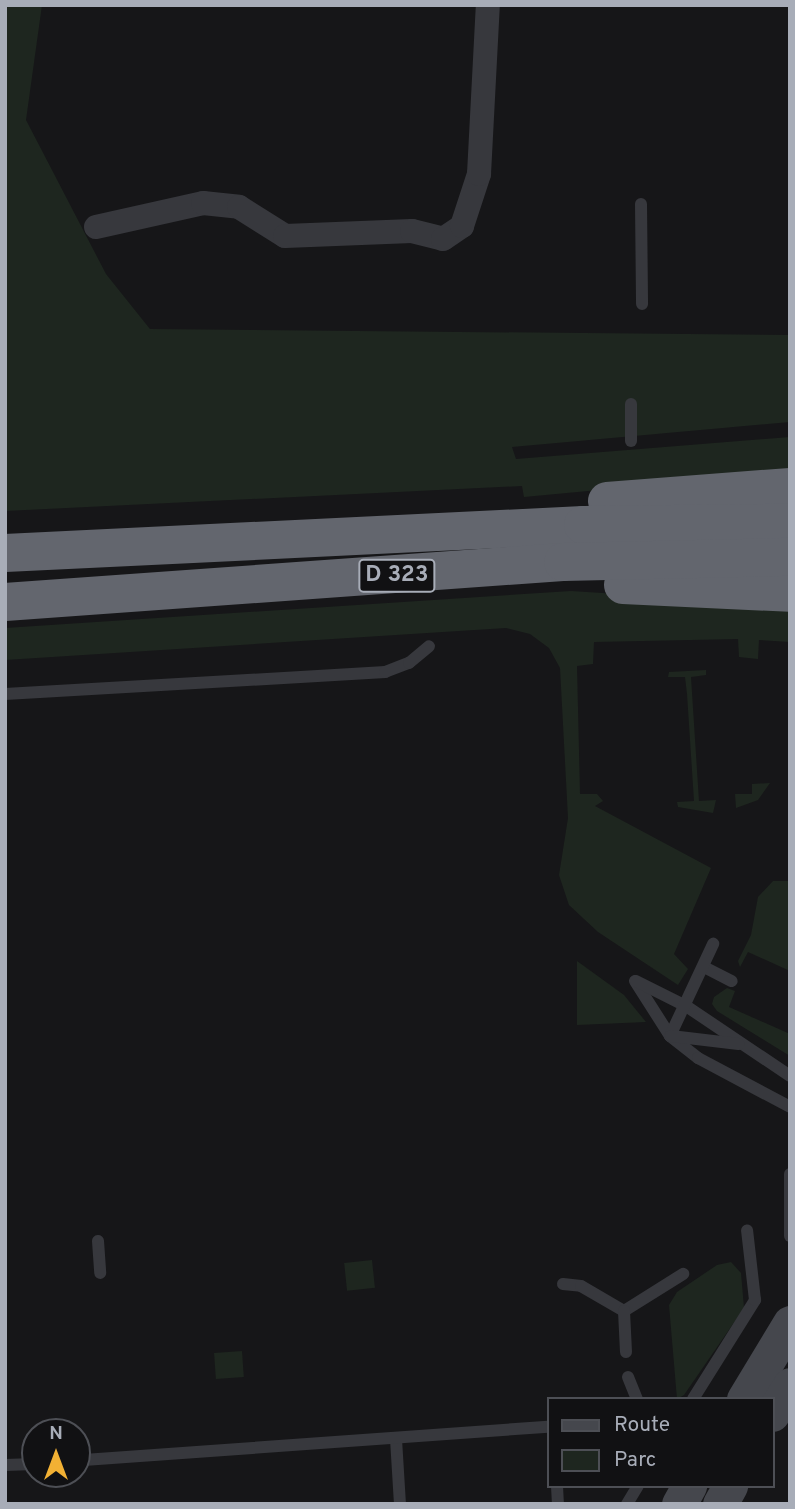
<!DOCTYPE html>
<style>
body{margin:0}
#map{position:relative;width:795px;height:1509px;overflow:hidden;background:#161618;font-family:Overpass,sans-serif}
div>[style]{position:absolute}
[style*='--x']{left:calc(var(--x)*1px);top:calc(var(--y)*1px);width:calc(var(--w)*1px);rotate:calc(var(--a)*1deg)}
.green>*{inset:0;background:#1e261f;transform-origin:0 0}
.lane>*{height:12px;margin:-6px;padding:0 6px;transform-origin:6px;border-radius:6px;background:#37383d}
.street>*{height:24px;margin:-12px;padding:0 12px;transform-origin:12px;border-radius:12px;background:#37383d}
.secondary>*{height:35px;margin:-17.5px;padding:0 17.5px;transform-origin:17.5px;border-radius:17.5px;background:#45474d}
.highway>*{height:38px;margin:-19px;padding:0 19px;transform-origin:19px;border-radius:19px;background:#63666e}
span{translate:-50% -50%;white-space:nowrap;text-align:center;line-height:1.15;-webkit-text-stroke:7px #111113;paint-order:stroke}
.shield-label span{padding:2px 5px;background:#111113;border:2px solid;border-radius:5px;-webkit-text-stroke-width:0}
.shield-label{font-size:23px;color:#a8adb8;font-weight:700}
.frame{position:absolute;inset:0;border:7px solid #a8adb8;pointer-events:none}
.legend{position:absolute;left:547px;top:1397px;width:228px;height:91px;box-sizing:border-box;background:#111113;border:2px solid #4d4f55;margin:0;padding:9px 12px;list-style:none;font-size:21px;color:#a8adb8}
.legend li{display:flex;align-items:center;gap:14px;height:35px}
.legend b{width:35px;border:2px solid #4d4f55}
.north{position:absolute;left:21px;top:1418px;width:70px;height:70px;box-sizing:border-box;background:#111113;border:2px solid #4d4f55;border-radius:50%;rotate:0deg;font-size:19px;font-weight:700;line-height:28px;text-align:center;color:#a8adb8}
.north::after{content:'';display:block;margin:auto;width:24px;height:32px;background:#f2b134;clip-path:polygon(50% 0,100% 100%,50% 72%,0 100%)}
</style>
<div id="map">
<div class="green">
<i style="clip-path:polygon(5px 5px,42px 5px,26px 120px,106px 274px,150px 329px,790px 335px,790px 422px,512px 447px,516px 459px,790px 437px,790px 472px,524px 497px,522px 486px,5px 511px)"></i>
<i style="clip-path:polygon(571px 591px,790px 605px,790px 642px,759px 640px,758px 659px,739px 657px,738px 639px,594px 642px,593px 664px,577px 666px,580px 794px,597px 794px,603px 801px,595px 806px,711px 868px,674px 954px,688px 969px,678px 985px,598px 932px,569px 905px,559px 875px,568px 818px,560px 668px,549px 648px,530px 634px,506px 628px,5px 660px,5px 628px)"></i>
<i style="clip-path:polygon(706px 670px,706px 675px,691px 677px,699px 801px,716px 800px,713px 813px,678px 807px,677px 802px,694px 801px,687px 694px,685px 677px,668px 677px,669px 672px)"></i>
<i style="clip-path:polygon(770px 783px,758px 800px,736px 808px,735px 794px,752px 794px,752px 784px)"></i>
<i style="clip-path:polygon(773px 881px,790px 881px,790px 971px,748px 952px,740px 967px,738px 961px,751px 935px,758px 897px)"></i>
<i style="clip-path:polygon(577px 961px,624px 995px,646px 1022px,577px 1025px)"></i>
<i style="clip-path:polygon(727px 988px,735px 991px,729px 1007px,790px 1034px,790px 1056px,717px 1011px,712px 1004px,714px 997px)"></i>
<i style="left:372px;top:1260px;width:28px;height:28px;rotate:84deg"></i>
<i style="clip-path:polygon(731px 1262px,741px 1273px,744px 1308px,684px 1395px,677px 1399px,669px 1305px,677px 1292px,717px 1265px)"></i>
<i style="left:242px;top:1351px;width:26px;height:28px;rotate:86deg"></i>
</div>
<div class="lane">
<i style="--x:641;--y:204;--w:100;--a:89.4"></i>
<i style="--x:631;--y:404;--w:37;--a:90"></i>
<i style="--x:5;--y:694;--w:381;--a:-3.3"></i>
<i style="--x:385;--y:672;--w:26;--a:-21"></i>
<i style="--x:409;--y:663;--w:26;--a:-40"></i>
<i style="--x:704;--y:967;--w:31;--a:27"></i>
<i style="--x:635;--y:981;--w:65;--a:57.5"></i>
<i style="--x:670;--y:1036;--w:36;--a:38"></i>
<i style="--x:698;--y:1058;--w:104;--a:28"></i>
<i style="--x:636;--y:981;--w:56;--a:26.6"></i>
<i style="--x:686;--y:1006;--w:125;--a:33.9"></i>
<i style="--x:670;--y:1036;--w:102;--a:-64.9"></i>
<i style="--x:671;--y:1036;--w:68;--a:6.7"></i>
<i style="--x:790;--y:1174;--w:62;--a:90"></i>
<i style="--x:98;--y:1241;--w:32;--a:86"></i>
<i style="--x:563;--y:1284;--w:18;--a:6"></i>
<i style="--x:581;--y:1286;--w:50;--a:30.2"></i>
<i style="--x:624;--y:1311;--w:70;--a:-32.1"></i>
<i style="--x:624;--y:1311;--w:41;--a:87.2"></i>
<i style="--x:628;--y:1377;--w:24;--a:68"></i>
<i style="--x:693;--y:1399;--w:117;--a:-57.9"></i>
<i style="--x:755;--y:1300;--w:70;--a:-96.5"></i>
<i style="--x:396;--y:1439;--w:65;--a:86.5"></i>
<i style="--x:84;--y:1460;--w:465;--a:-4.1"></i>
<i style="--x:5;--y:1465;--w:30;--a:-2"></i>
<i style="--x:557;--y:1486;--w:18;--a:87"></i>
<i style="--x:627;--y:1504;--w:21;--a:-59"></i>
</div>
<div class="street">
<i style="--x:96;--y:227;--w:110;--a:-12.6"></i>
<i style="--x:203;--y:203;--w:36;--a:6"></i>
<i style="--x:239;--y:207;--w:54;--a:32.2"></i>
<i style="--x:285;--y:236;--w:127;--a:-2.3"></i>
<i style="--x:412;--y:231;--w:32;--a:14"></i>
<i style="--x:443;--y:239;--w:23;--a:-34"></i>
<i style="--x:462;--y:226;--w:55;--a:-71.9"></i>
<i style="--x:479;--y:174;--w:169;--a:-87"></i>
</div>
<div class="secondary">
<i style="--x:744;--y:1399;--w:89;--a:-58.8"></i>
<i style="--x:772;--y:1414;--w:34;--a:-58"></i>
<i style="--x:679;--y:1504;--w:21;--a:-61"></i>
<i style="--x:720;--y:1504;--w:21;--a:-61"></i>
</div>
<div class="highway">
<i style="--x:607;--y:501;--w:184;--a:-4.4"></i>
<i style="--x:5;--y:553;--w:579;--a:-2.77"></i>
<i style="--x:583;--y:525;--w:207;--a:-0.6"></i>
<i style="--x:623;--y:585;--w:167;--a:2.7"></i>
<i style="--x:5;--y:602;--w:559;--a:-4.1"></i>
<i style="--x:563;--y:562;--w:227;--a:-1.3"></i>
</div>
<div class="shield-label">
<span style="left:397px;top:576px">D 323</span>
</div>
<div class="frame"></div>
<ul class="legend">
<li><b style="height:9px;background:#45474d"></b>Route</li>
<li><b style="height:19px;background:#1e261f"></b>Parc</li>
</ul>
<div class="north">N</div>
</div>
